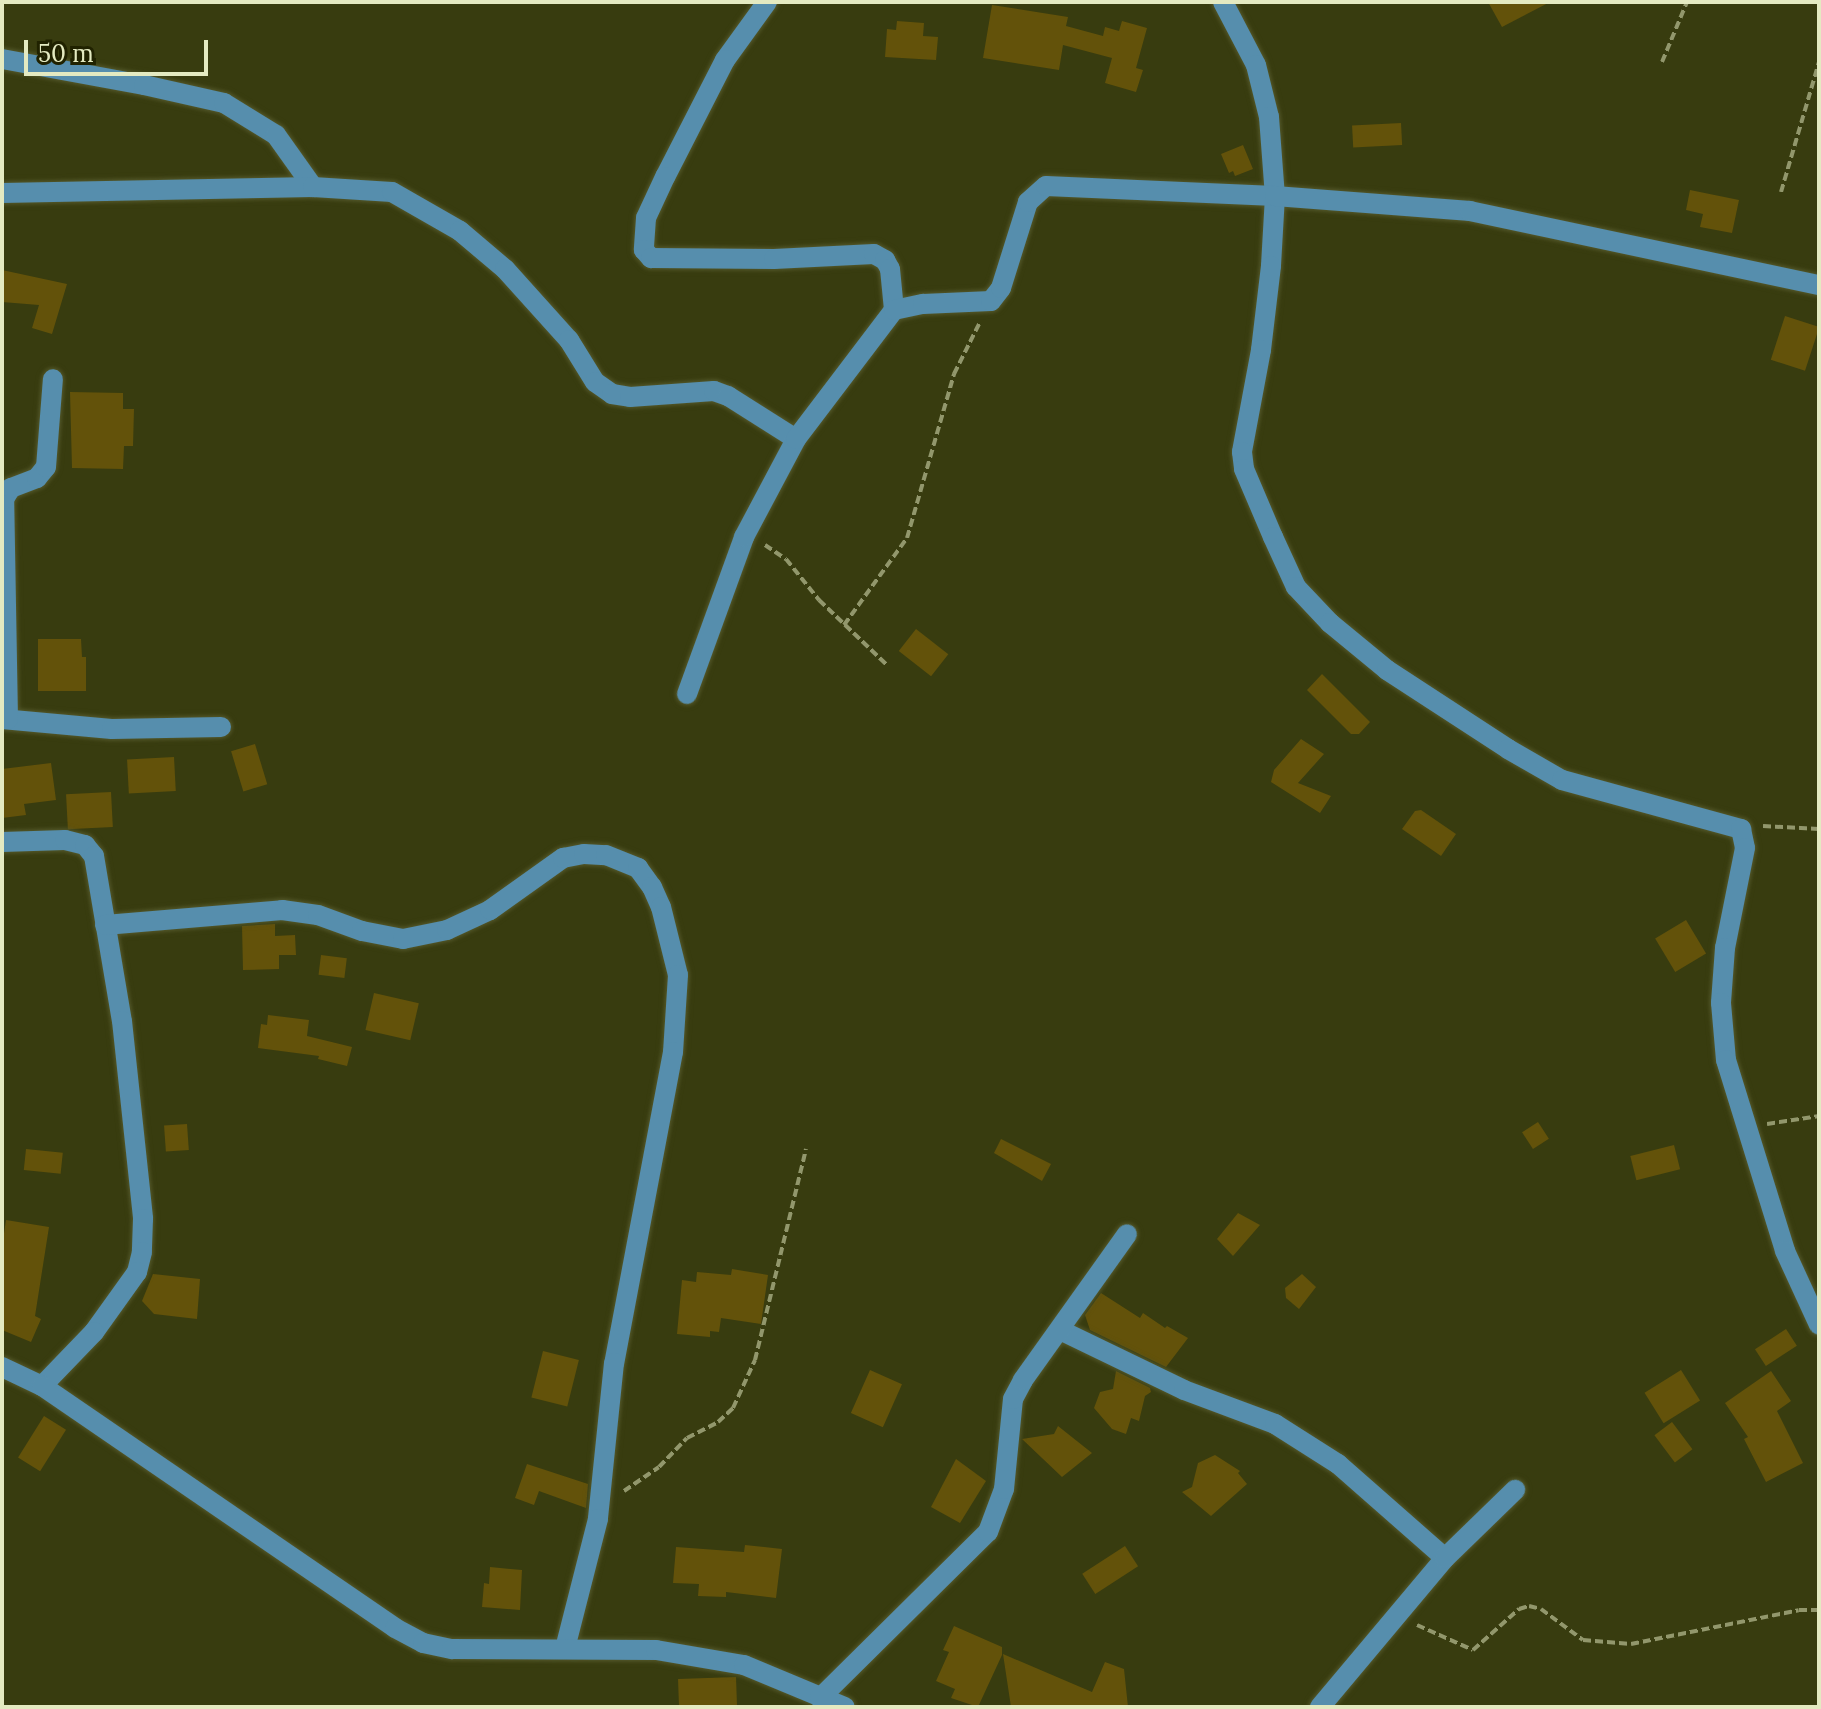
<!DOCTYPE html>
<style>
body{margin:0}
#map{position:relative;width:1821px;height:1709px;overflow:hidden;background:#383c0f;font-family:Lora,serif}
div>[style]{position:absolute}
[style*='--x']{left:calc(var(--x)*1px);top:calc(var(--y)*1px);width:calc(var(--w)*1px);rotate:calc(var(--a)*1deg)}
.building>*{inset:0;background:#63520a;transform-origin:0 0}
.path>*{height:4px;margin-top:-2px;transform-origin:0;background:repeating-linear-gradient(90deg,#92976c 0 8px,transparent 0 12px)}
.roads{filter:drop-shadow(0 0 2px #54582b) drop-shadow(0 0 2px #54582b)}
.minor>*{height:20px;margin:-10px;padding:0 10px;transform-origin:10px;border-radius:10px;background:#568ead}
span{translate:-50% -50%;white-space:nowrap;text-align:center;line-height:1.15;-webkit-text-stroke:8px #202200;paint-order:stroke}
.frame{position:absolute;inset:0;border:4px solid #e4eac1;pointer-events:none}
.scale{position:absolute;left:24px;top:40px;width:184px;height:36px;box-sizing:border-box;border:4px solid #e4eac1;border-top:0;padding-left:10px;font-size:24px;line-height:28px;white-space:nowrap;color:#e4eac1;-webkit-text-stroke:6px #202200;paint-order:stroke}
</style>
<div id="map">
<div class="building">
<i style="clip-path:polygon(1488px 2px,1550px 2px,1502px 27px)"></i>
<i style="clip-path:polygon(992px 5px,1068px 17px,1066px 26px,1103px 36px,1105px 27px,1119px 31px,1122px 21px,1147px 28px,1136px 68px,1143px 70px,1136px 92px,1105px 83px,1112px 58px,1063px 45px,1059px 70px,983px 58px)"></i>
<i style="clip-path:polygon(897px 21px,924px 23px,923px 36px,938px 37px,936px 60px,885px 57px,887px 29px,896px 30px)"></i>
<i style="left:1401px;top:123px;width:22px;height:49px;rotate:87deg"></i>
<i style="clip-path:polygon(1243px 145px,1253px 169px,1235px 176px,1233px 171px,1229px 173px,1221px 154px)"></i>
<i style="clip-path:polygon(1690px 190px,1739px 200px,1732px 233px,1700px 227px,1703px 214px,1686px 210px)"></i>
<i style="clip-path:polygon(2px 270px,67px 284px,52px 334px,32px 328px,39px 305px,2px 302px)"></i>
<i style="left:1785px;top:316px;width:36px;height:46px;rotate:18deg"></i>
<i style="clip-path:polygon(70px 392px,123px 393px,123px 409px,134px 409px,133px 446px,124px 446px,123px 469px,72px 468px)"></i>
<i style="left:916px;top:629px;width:41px;height:28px;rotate:38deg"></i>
<i style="clip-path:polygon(38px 639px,81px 639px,82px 657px,86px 657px,86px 691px,38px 691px)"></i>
<i style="clip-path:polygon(1322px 674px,1370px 722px,1359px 734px,1351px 734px,1307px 690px)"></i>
<i style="clip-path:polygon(1301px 739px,1324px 754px,1298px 783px,1331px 796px,1320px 813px,1271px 782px,1274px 770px)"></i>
<i style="left:255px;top:744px;width:42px;height:25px;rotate:73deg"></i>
<i style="left:174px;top:757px;width:34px;height:47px;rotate:87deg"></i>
<i style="clip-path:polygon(51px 763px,56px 800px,24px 804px,26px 815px,2px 818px,2px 769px)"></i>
<i style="left:111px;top:792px;width:35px;height:45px;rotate:87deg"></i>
<i style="clip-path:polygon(1421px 810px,1456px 834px,1441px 856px,1402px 829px,1415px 811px)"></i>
<i style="left:1686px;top:920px;width:39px;height:36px;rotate:59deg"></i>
<i style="clip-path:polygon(275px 924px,275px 936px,295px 935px,296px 955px,279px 955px,279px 969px,243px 970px,242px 926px)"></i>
<i style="left:321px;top:955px;width:26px;height:20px;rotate:7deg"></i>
<i style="left:374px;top:993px;width:46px;height:38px;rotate:13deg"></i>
<i style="clip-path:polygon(268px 1015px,309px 1020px,307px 1036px,352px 1047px,347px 1066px,318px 1059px,319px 1056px,258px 1048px,261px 1024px,267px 1025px)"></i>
<i style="left:1538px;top:1122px;width:20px;height:19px;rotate:57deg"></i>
<i style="left:187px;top:1124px;width:26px;height:23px;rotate:86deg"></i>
<i style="clip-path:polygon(1001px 1139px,1051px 1164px,1042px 1181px,994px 1153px)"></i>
<i style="left:1674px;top:1145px;width:25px;height:45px;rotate:76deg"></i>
<i style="left:26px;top:1149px;width:37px;height:21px;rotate:6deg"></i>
<i style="clip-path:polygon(1238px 1213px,1260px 1225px,1233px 1256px,1217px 1239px)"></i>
<i style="clip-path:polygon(6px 1220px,49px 1227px,35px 1316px,41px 1319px,31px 1342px,2px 1330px,2px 1247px)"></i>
<i style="clip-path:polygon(732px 1269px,768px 1275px,761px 1324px,721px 1318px,719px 1332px,710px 1331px,710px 1337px,677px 1334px,682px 1280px,696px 1282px,697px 1272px,731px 1275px)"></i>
<i style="clip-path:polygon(153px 1274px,200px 1279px,197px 1319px,154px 1314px,142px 1301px)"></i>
<i style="clip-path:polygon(1302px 1274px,1316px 1287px,1299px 1309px,1286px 1298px,1285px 1288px)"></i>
<i style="clip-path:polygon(1101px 1293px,1140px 1318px,1143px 1313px,1165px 1328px,1167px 1326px,1188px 1338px,1166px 1367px,1090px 1330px,1085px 1315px)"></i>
<i style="left:1786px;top:1329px;width:20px;height:37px;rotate:57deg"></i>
<i style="left:543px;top:1351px;width:37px;height:48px;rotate:14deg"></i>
<i style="left:870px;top:1370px;width:35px;height:47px;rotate:24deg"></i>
<i style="left:1681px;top:1370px;width:36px;height:43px;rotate:58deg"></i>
<i style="clip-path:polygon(1116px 1371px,1150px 1388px,1151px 1392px,1145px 1396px,1139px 1421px,1131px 1418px,1126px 1434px,1112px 1429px,1094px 1408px,1100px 1392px,1113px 1389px)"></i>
<i style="clip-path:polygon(1771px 1371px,1791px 1401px,1777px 1411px,1803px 1463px,1766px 1482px,1744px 1439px,1748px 1437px,1725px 1403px)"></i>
<i style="left:44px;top:1416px;width:26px;height:49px;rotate:32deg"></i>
<i style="left:1672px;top:1422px;width:34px;height:22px;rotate:53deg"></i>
<i style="clip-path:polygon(1058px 1426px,1092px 1453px,1062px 1477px,1022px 1439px,1054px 1434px)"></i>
<i style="clip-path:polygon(1215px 1455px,1240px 1471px,1238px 1473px,1247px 1484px,1211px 1516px,1182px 1492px,1192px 1487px,1198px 1463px)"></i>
<i style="clip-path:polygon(956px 1459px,986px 1481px,960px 1523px,931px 1507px)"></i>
<i style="clip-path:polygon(527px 1464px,588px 1484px,586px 1508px,539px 1491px,534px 1505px,515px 1498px)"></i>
<i style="clip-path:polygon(745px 1545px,782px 1549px,776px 1598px,726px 1592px,726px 1597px,698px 1596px,699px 1584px,673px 1583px,676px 1547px,744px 1552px)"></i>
<i style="left:1125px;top:1546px;width:24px;height:51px;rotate:57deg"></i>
<i style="clip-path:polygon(490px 1567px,522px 1570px,520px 1610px,482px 1607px,484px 1583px,489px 1584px)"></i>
<i style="clip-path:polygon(954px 1626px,1002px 1647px,1002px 1655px,978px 1707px,951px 1698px,955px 1689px,936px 1681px,949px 1652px,943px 1650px)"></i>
<i style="clip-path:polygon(1003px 1654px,1092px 1692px,1105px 1662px,1124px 1669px,1128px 1707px,1011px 1707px)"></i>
<i style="left:736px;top:1677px;width:30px;height:58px;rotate:88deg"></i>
</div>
<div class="path">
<i style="--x:1662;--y:62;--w:65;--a:-67.4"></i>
<i style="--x:1781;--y:192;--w:135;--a:-73.7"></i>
<i style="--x:765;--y:545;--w:25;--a:34"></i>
<i style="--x:786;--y:559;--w:53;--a:51.2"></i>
<i style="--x:819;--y:600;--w:94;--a:43.7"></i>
<i style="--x:844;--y:625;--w:107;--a:-54.1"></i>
<i style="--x:907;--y:538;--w:171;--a:-74"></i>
<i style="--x:954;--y:374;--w:56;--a:-63.4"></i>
<i style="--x:1763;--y:826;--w:56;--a:3.1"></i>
<i style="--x:1767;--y:1124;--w:53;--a:-8.7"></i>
<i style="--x:624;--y:1491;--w:42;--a:-34.4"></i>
<i style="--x:659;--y:1467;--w:40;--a:-46"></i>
<i style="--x:687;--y:1438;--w:35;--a:-27"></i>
<i style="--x:718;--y:1422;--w:21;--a:-43"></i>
<i style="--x:733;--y:1408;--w:53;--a:-65.4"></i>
<i style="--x:755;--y:1360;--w:217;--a:-76.4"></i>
<i style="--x:1417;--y:1625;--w:61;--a:24.1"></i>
<i style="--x:1473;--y:1650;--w:62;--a:-41.7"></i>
<i style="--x:1519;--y:1609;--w:10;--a:-17"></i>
<i style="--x:1529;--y:1606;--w:12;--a:14"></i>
<i style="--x:1541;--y:1609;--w:52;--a:36.4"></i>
<i style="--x:1583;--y:1640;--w:48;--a:4.8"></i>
<i style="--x:1631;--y:1644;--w:171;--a:-11.4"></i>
<i style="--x:1799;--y:1610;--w:20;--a:0"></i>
</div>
<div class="roads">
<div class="minor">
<i style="--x:767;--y:2;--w:72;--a:125.9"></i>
<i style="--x:725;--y:60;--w:131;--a:117.1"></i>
<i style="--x:665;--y:177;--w:45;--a:114.9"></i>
<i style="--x:646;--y:218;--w:32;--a:94"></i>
<i style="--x:644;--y:250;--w:11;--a:49"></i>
<i style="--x:651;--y:258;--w:123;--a:0.5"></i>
<i style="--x:774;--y:259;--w:100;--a:-2.9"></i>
<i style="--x:874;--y:254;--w:13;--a:29"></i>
<i style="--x:885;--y:260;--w:10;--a:61"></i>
<i style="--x:890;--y:269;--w:41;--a:84.4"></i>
<i style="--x:1223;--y:2;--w:71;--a:62.4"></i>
<i style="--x:1256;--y:65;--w:54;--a:76"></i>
<i style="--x:1269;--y:117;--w:79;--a:85.7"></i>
<i style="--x:1275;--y:196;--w:70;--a:93.3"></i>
<i style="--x:1271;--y:266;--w:85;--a:96.8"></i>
<i style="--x:1261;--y:350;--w:104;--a:100.6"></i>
<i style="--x:1242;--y:452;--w:17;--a:83"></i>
<i style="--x:1244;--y:469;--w:74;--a:66.9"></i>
<i style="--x:1273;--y:537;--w:55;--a:65.3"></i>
<i style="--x:1296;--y:587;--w:50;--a:46.6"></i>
<i style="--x:1330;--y:623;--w:74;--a:39.5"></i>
<i style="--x:1387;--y:670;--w:145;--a:33.1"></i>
<i style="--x:1508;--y:749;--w:62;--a:29.9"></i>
<i style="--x:1562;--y:780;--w:186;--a:15.3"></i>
<i style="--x:1741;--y:829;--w:19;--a:78"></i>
<i style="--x:1745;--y:848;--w:102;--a:101.3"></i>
<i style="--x:1725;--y:948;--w:55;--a:94.2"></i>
<i style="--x:1721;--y:1003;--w:57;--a:85"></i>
<i style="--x:1726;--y:1060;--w:200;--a:72.8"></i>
<i style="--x:1785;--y:1251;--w:81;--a:65.3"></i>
<i style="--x:2;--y:59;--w:144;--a:10.4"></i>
<i style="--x:144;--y:85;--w:82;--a:12.7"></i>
<i style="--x:224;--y:103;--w:61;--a:31.6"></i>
<i style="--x:276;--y:135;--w:64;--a:54.6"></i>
<i style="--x:2;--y:193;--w:311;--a:-1.1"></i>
<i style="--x:313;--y:187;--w:79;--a:3.6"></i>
<i style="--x:392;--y:192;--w:78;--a:29.8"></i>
<i style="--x:460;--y:231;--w:59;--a:40.2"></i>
<i style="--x:505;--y:269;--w:96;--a:48"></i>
<i style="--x:569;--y:340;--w:49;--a:58.2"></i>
<i style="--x:595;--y:382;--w:21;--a:35"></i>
<i style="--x:612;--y:394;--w:18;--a:9"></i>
<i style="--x:630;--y:397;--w:84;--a:-4.1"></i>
<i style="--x:714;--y:391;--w:15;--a:20"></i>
<i style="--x:728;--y:396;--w:80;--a:32.3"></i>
<i style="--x:687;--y:694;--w:167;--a:-70"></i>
<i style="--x:744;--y:537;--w:111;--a:-62"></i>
<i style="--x:796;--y:439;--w:162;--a:-52.8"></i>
<i style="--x:894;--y:310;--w:30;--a:-12"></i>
<i style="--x:923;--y:304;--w:68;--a:-2.5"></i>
<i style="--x:991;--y:301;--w:16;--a:-52"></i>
<i style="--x:1001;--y:288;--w:90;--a:-72.6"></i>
<i style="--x:1028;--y:202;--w:24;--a:-42"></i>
<i style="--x:1046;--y:186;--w:229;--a:2.5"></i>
<i style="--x:1275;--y:196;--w:196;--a:4.4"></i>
<i style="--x:1470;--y:211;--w:357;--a:12"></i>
<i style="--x:2;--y:719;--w:110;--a:5.2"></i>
<i style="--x:112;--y:729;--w:109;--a:-1.1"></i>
<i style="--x:8;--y:719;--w:220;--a:-91"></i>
<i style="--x:4;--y:499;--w:13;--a:-58"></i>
<i style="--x:11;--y:488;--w:28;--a:-21"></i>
<i style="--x:37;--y:478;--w:14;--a:-51"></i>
<i style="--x:46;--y:467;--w:88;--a:-85.5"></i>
<i style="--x:2;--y:842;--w:63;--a:-1.8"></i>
<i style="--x:65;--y:840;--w:21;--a:14"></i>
<i style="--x:85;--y:845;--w:14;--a:51"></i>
<i style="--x:94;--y:856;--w:167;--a:80.4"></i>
<i style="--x:122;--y:1021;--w:199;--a:83.9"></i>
<i style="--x:143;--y:1219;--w:33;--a:92"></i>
<i style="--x:142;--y:1252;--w:21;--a:104"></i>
<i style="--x:137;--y:1272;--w:74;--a:125.6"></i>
<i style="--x:94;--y:1332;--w:75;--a:133.9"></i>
<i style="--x:105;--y:925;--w:178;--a:-4.8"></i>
<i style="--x:282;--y:910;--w:36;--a:8"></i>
<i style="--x:318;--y:915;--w:47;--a:20"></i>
<i style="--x:362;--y:931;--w:42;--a:11"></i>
<i style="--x:403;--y:939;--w:45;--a:-11.6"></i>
<i style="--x:447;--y:930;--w:47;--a:-24.9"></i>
<i style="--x:490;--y:910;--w:90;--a:-35.5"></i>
<i style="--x:563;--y:858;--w:21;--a:-11"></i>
<i style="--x:584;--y:854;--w:22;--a:3"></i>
<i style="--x:606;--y:855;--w:35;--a:22"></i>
<i style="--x:638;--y:868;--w:24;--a:54"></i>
<i style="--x:652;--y:887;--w:22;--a:66"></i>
<i style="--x:661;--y:907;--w:70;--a:76"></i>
<i style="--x:678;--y:975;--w:77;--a:93.7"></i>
<i style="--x:673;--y:1052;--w:317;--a:100.7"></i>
<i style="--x:614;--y:1363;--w:157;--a:95.9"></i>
<i style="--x:598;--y:1519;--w:133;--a:104.3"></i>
<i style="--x:1060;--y:1330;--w:138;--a:25.8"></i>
<i style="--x:1184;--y:1390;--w:97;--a:20.5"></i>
<i style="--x:1275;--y:1424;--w:75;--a:32.4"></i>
<i style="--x:1338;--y:1464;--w:142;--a:41.3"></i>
<i style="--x:2;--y:1367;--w:44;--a:25.4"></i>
<i style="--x:42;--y:1386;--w:428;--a:34.4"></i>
<i style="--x:395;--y:1628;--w:32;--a:28"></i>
<i style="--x:423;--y:1643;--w:30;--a:12"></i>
<i style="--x:452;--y:1649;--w:204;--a:0.3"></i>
<i style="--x:656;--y:1650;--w:89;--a:9.7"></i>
<i style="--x:744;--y:1665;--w:109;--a:22.6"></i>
<i style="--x:820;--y:1698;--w:236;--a:-44.7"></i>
<i style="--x:988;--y:1532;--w:46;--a:-69.6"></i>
<i style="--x:1004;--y:1489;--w:90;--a:-84.3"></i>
<i style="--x:1013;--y:1399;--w:21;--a:-62"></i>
<i style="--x:1023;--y:1380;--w:179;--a:-54.5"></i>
<i style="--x:1320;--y:1707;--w:194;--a:-50"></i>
<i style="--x:1445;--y:1558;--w:98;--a:-44.2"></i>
</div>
</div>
<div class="frame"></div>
<div class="scale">50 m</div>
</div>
